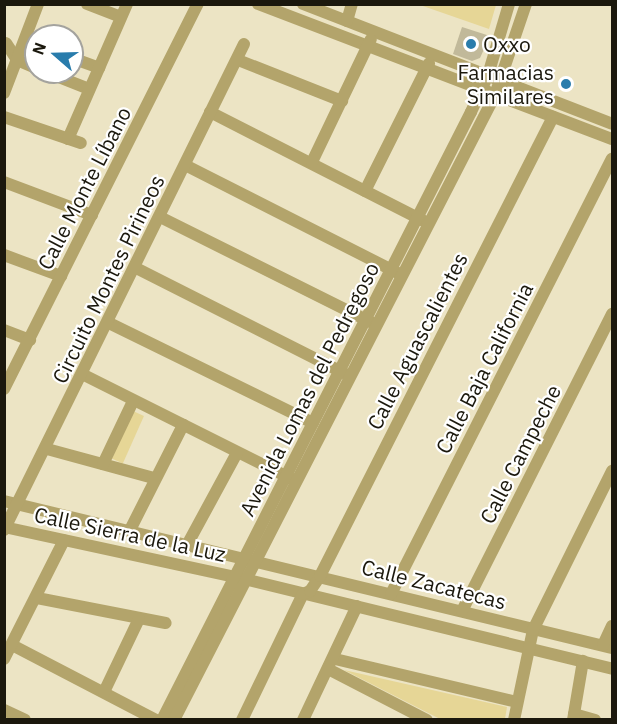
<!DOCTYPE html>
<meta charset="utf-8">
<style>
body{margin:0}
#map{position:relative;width:617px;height:724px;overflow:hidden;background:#ece4c4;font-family:"IBM Plex Sans",sans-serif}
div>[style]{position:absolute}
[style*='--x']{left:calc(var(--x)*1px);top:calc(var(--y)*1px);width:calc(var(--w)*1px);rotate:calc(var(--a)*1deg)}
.green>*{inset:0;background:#e6d696;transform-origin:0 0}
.building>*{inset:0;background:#c1b99a}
.minor>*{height:12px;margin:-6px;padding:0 6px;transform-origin:6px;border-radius:6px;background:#b3a46b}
.dots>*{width:16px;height:16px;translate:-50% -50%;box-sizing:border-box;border:3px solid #fff;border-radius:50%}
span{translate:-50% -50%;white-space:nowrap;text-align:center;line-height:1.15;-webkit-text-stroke:4.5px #fff;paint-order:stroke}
.poi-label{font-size:21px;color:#1b180d}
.left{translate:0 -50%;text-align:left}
.right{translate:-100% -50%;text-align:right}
.street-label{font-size:21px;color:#1b180d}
.frame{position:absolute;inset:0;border:6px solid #1b180d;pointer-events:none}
.north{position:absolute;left:24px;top:24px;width:60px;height:60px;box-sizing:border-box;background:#fff;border:2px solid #a4a39e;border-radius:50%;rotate:290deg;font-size:16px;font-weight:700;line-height:24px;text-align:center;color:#1b180d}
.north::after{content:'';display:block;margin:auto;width:21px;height:27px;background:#297cac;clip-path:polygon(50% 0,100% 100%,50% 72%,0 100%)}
</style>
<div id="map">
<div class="green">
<i style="clip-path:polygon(420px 5px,496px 5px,489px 29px)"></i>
<i style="left:133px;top:411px;width:12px;height:52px;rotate:24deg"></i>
<i style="clip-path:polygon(344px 670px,507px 707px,505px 719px,440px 719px)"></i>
</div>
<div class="building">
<i style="clip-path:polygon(462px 27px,490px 36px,480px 58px,472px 61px,453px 54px)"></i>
</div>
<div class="minor">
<i style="--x:87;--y:4;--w:36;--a:21"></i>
<i style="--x:258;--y:4;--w:379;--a:20.9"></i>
<i style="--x:303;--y:4;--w:331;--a:21.2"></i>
<i style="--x:347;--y:21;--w:18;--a:-74"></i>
<i style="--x:6;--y:43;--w:20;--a:57"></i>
<i style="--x:17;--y:60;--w:21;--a:23"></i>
<i style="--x:72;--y:58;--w:29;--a:20"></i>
<i style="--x:238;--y:60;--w:112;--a:21.5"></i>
<i style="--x:46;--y:72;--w:46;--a:21.6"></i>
<i style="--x:4;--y:93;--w:95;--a:-69.1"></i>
<i style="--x:210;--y:112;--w:242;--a:27"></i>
<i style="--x:4;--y:117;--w:81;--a:18.7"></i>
<i style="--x:68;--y:139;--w:147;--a:-66.4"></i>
<i style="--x:312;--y:162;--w:136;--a:-64.4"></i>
<i style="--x:185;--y:165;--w:239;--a:26.9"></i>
<i style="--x:4;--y:182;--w:94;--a:20.6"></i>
<i style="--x:365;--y:191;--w:143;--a:-63.4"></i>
<i style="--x:160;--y:217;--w:236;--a:26.5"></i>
<i style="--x:4;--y:255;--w:61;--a:20.2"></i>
<i style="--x:136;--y:268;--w:233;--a:26.8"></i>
<i style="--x:109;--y:323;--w:227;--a:26.1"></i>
<i style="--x:4;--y:330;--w:28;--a:21"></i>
<i style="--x:84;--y:375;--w:233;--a:26.6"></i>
<i style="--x:4;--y:389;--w:431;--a:-63.3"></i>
<i style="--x:47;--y:449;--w:111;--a:15.2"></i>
<i style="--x:103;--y:464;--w:70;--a:-64.5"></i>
<i style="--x:4;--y:501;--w:626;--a:13.59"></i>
<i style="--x:4;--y:527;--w:237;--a:12.2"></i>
<i style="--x:236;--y:577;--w:387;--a:13.7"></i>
<i style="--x:4;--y:530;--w:542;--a:-63.72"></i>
<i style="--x:130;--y:530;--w:118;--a:-63.2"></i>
<i style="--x:187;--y:545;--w:105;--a:-61.5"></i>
<i style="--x:391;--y:594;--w:488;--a:-63.1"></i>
<i style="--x:37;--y:598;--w:131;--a:11"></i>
<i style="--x:462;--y:611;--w:333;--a:-63.2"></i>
<i style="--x:12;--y:645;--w:162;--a:27.5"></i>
<i style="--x:603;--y:645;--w:21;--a:-65"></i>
<i style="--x:4;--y:659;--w:133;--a:-63.2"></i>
<i style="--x:335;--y:659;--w:187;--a:13.3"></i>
<i style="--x:330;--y:670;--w:109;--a:27.3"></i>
<i style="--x:104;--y:692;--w:81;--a:-64.4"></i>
<i style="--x:4;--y:710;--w:23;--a:25"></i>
<i style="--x:574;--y:714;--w:22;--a:16"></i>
<i style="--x:162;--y:720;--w:682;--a:-63.06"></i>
<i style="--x:471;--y:112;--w:41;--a:-65.3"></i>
<i style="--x:488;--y:75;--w:74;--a:-73.5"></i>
<i style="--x:174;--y:720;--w:703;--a:-62.81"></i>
<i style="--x:495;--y:95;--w:96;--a:-71.2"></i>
<i style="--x:242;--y:720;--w:140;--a:-64.2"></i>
<i style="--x:303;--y:594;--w:8;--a:-23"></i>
<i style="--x:310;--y:591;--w:18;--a:-56"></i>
<i style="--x:320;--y:576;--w:515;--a:-63.09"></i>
<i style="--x:303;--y:720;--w:126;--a:-64.7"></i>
<i style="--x:514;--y:720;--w:92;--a:-78.1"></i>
<i style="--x:533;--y:630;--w:178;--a:-63.6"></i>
<i style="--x:573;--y:720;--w:60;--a:-80.4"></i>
</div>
<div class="dots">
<i style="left:471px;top:44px;background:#297cac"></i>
<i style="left:566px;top:84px;background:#297cac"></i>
</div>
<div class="poi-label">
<span class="left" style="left:483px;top:44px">Oxxo</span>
<span class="right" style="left:554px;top:84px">Farmacias<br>Similares</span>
</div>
<div class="street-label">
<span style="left:84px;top:188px;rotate:-63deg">Calle Monte Líbano</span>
<span style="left:108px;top:279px;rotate:-64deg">Circuito Montes Pirineos</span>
<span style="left:417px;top:341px;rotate:-63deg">Calle Aguascalientes</span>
<span style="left:484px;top:368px;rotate:-63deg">Calle Baja California</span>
<span style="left:309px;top:389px;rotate:-63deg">Avenida Lomas del Pedregoso</span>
<span style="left:520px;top:454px;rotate:-63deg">Calle Campeche</span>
<span style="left:130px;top:534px;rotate:12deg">Calle Sierra de la Luz</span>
<span style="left:434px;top:584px;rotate:14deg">Calle Zacatecas</span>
</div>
<div class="frame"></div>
<div class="north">N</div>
</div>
